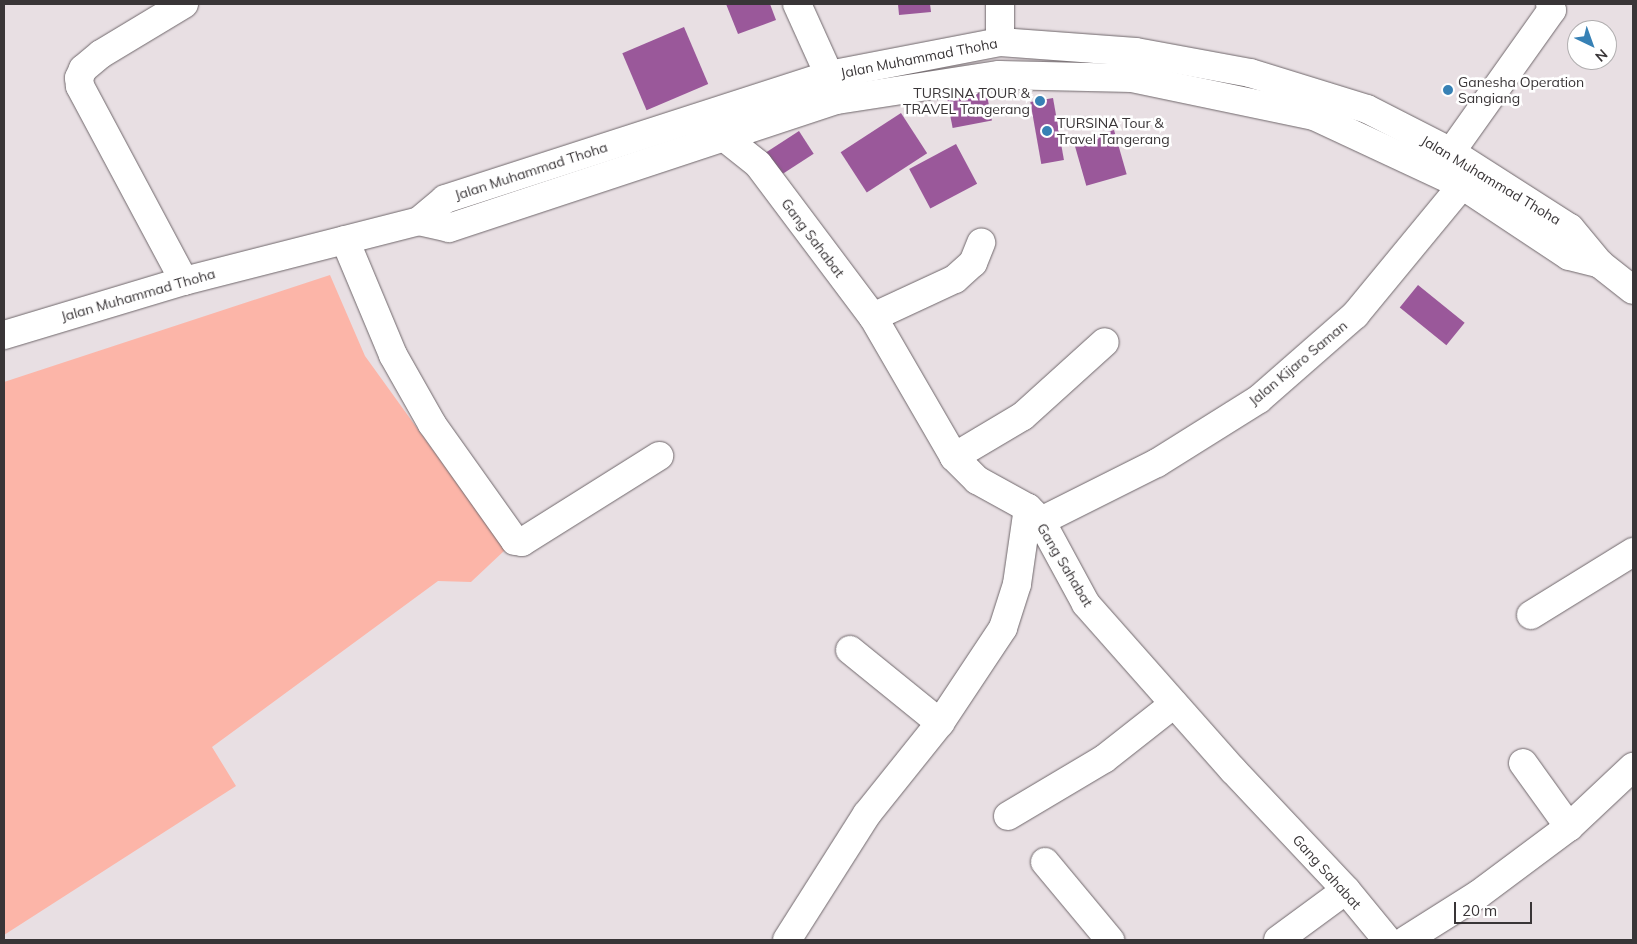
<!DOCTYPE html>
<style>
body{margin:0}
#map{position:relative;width:1637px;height:944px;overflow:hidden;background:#e8dfe3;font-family:Mulish,sans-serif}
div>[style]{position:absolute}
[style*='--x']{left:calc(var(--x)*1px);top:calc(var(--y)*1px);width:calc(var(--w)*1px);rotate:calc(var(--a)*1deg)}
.green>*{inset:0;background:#fcb5a8}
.building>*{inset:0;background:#9a589a;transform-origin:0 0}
.roads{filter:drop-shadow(0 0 1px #6f676b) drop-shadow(0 0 1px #6f676b)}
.minor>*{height:28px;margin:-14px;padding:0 14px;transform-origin:14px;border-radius:14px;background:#fff}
.major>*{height:28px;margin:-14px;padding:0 14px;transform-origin:14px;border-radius:14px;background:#fff}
.dots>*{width:14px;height:14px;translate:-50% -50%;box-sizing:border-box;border:2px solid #fff;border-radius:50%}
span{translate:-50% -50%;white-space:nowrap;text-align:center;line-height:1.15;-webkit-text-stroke:5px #fff;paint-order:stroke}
.street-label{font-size:14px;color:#393537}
.poi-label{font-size:14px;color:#393537}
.left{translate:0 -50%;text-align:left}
.right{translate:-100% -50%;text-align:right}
.frame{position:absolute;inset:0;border:5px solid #393537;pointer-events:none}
.north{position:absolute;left:1567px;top:20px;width:50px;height:50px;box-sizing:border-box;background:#fff;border:1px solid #b0aeaf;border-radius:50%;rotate:138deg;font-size:14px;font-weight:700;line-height:20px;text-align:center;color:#393537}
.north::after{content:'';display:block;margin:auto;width:18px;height:22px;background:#3781b5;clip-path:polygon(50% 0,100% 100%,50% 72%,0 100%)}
.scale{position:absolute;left:1454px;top:902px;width:78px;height:22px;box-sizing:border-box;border:2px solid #393537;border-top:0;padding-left:6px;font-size:15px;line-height:18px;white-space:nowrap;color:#393537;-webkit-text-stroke:4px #fff;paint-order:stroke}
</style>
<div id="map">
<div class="green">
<i style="clip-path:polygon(330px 275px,365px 356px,505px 550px,471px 582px,438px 581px,212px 747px,236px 786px,4px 935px,4px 382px)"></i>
</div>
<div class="building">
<i style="clip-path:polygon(726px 4px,770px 4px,776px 20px,738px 34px)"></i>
<i style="clip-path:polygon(898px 4px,930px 4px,931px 12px,899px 15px)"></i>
<i style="left:684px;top:27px;width:62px;height:67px;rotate:67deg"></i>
<i style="left:986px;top:90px;width:31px;height:40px;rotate:79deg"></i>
<i style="left:1053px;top:98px;width:63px;height:23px;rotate:80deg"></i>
<i style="left:901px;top:113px;width:48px;height:72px;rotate:57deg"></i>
<i style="left:1114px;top:130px;width:46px;height:42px;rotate:74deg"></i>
<i style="left:799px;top:131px;width:27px;height:46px;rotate:57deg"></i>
<i style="left:956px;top:144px;width:45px;height:53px;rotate:62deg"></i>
<i style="left:1418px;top:285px;width:60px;height:29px;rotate:39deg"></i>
</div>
<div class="roads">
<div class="minor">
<i style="--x:797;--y:4;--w:78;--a:65.7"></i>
<i style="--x:724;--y:137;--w:43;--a:38.5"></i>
<i style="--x:758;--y:164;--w:191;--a:53.1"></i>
<i style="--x:873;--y:317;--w:162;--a:59.9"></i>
<i style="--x:954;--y:457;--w:33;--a:45"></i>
<i style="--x:977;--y:480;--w:58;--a:28.8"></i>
<i style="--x:1028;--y:508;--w:18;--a:45"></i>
<i style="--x:1041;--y:521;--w:94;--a:61.5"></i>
<i style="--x:1086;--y:604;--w:222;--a:48.5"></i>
<i style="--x:1233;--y:770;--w:165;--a:46.7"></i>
<i style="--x:1346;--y:890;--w:65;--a:50.6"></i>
<i style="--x:1451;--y:152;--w:174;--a:-54.6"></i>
<i style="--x:1552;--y:10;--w:6;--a:-108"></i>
<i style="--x:345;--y:240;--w:125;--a:67.3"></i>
<i style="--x:393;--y:355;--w:79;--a:60.5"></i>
<i style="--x:432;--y:424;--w:143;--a:54.6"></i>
<i style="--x:515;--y:541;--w:7;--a:8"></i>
<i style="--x:522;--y:542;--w:162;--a:-32.1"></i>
<i style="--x:184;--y:281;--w:221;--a:-118.1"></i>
<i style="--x:80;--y:86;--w:8;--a:-97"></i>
<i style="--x:79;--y:78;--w:10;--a:-66"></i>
<i style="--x:83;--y:69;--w:23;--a:-40"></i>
<i style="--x:101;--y:54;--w:97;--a:-31.1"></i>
<i style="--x:873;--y:317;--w:90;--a:-24.9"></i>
<i style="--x:955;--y:279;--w:24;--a:-42"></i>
<i style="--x:973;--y:263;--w:22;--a:-68"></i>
<i style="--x:954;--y:457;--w:80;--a:-30.7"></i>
<i style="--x:1023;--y:416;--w:110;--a:-42.1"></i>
<i style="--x:1041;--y:521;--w:130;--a:-26.6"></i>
<i style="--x:1157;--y:463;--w:120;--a:-32.1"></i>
<i style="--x:1259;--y:399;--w:128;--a:-41.2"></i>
<i style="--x:1355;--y:315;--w:168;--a:-50.5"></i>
<i style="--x:1531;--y:615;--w:120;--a:-31.7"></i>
<i style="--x:850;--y:650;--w:116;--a:39"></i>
<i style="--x:1523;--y:763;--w:79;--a:54.3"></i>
<i style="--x:1008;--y:816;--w:112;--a:-30.7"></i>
<i style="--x:1104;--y:759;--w:89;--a:-38.2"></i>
<i style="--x:1045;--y:862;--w:102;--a:50.2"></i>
<i style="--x:787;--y:940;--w:149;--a:-57.6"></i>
<i style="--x:867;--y:814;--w:117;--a:-51.3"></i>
<i style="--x:940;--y:723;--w:114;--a:-56.4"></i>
<i style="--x:1003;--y:628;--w:46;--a:-72.3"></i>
<i style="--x:1017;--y:584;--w:77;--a:-81.8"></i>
<i style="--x:1278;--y:940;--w:84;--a:-36.3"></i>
<i style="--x:1406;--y:940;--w:86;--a:-32.2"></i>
<i style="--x:1479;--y:894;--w:112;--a:-36.7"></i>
<i style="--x:1569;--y:827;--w:88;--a:-43.2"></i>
</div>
<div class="major">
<i style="--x:1000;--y:42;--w:38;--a:-90"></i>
<i style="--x:419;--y:221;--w:31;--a:13"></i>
<i style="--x:449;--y:228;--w:409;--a:-18.3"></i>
<i style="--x:837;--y:100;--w:164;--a:-8.8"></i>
<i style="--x:999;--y:75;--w:133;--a:1.3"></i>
<i style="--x:1132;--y:78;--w:186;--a:11.8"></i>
<i style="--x:1314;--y:116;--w:163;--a:25"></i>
<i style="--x:1462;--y:185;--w:128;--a:33.6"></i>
<i style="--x:1569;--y:256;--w:32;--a:14"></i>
<i style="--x:4;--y:335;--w:188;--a:-16.7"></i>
<i style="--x:184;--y:281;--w:243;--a:-14.3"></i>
<i style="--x:419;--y:221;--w:34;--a:-40"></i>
<i style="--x:445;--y:199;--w:404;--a:-17.9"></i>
<i style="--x:829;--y:75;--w:174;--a:-10.9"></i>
<i style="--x:1000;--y:42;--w:136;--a:4.2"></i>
<i style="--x:1136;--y:52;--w:116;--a:10.4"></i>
<i style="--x:1250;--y:73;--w:122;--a:17.1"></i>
<i style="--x:1367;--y:109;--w:94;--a:27.1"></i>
<i style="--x:1451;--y:152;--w:141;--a:32.6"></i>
<i style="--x:1570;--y:228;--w:47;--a:50.2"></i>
<i style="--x:1600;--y:264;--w:42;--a:38.2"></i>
</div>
</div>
<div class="dots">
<i style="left:1448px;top:90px;background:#3781b5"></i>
<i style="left:1040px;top:101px;background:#3781b5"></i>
<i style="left:1047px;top:131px;background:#3781b5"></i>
</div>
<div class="street-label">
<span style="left:919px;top:58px;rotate:-11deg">Jalan Muhammad Thoha</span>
<span style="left:531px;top:171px;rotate:-18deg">Jalan Muhammad Thoha</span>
<span style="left:1491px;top:180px;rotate:31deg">Jalan Muhammad Thoha</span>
<span style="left:813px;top:238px;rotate:53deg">Gang Sahabat</span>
<span style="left:138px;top:295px;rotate:-16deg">Jalan Muhammad Thoha</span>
<span style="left:1298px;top:363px;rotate:-40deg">Jalan Kijaro Saman</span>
<span style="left:1065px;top:565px;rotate:59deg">Gang Sahabat</span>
<span style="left:1327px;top:872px;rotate:48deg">Gang Sahabat</span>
</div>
<div class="poi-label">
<span class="left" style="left:1458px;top:90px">Ganesha Operation<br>Sangiang</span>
<span class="right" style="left:1030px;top:101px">TURSINA TOUR &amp;<br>TRAVEL Tangerang</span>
<span class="left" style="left:1057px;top:131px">TURSINA Tour &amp;<br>Travel Tangerang</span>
</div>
<div class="frame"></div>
<div class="north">N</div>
<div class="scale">20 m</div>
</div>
